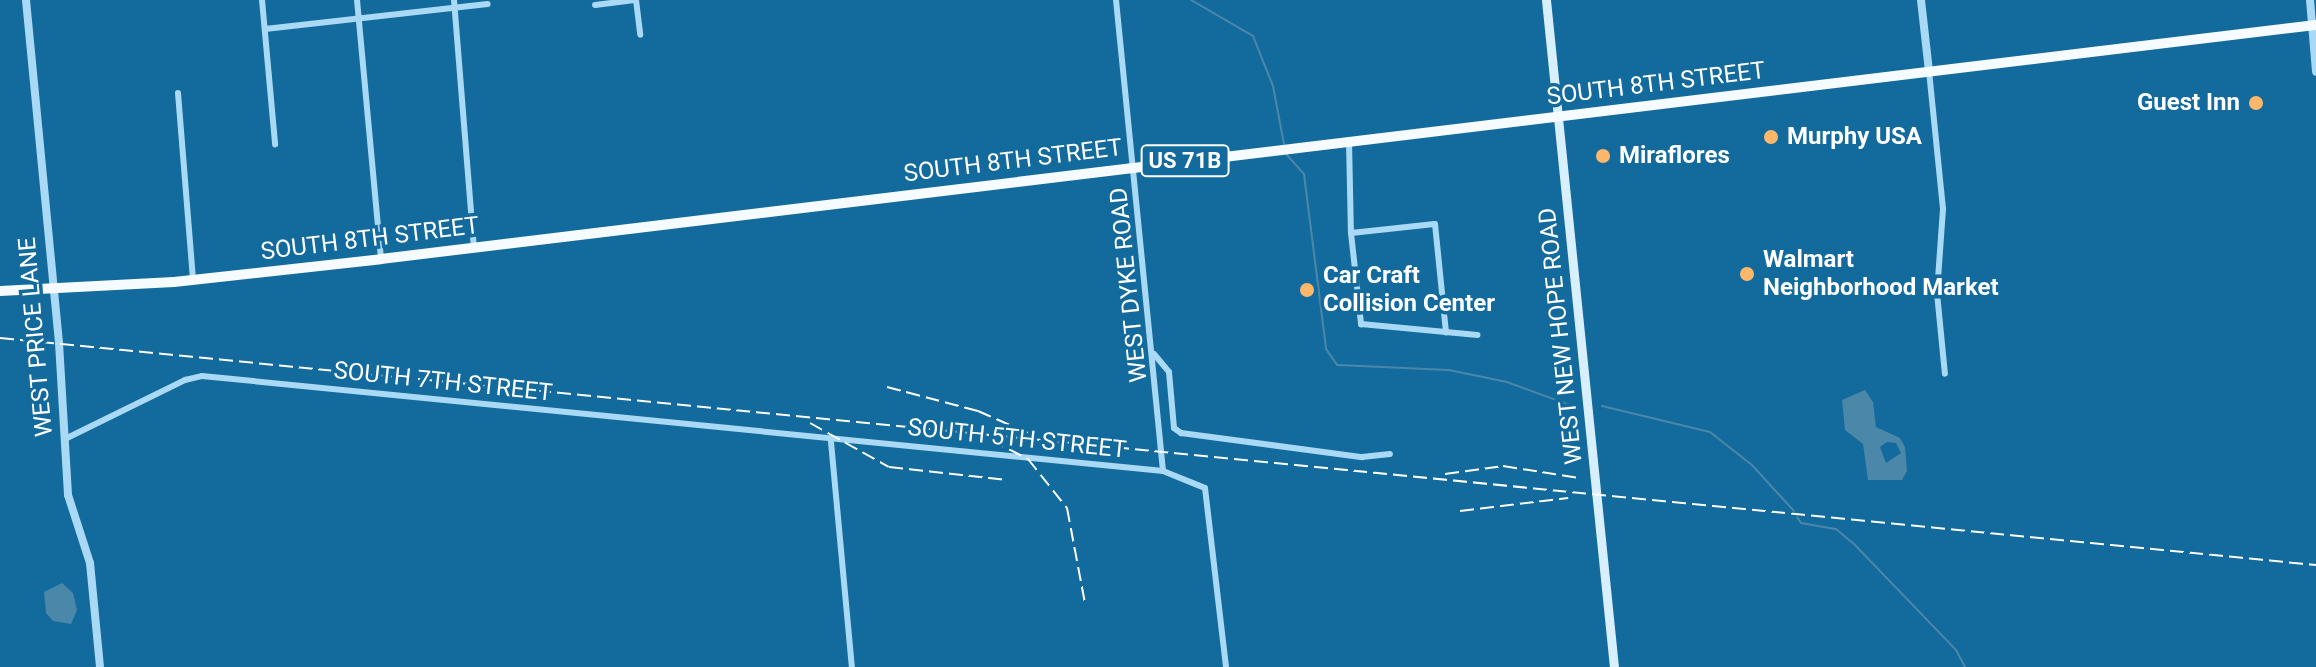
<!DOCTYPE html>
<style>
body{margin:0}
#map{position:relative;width:2316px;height:667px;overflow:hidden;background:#136a9c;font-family:Roboto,sans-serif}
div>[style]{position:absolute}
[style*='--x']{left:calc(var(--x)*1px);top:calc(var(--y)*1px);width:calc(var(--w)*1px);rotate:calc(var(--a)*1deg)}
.water>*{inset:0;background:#4b87a9}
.stream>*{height:2px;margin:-1px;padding:0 1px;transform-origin:1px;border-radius:1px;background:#4b87a9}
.minor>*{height:6px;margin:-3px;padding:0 3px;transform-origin:3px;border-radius:3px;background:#a9d9f4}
.tertiary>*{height:8px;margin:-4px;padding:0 4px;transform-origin:4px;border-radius:4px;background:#a9d9f4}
.secondary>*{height:9px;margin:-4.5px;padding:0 4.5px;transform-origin:4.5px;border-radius:4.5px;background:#d8effd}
.primary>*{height:10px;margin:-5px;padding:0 5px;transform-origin:5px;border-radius:5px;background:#f5fbff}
.rail>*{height:2px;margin-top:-1px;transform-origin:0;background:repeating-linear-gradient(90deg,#fff 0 14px,transparent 0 20px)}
.dots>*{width:22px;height:22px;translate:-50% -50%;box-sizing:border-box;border:4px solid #136a9c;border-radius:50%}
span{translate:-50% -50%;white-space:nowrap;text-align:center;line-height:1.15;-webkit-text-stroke:7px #136a9c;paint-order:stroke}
.shield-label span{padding:2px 6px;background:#136a9c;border:2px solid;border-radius:6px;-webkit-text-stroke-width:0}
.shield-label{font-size:22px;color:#fff;font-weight:700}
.street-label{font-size:24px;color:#fff}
.poi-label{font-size:24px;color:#fff;font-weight:700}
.right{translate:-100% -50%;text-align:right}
.left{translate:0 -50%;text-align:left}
</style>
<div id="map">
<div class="water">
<i style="clip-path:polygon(evenodd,1865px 390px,1873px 402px,1876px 427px,1900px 438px,1905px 447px,1907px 471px,1902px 480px,1868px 480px,1863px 444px,1845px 430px,1842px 400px,1865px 390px,1887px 442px,1896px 443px,1901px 453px,1886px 463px,1880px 447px,1887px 442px)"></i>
<i style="clip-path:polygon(62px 583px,73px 593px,77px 610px,71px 624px,53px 621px,46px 613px,44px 592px)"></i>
</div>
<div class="stream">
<i style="--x:1191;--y:0;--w:72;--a:30.1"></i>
<i style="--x:1253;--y:36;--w:54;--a:68.2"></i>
<i style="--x:1273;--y:86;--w:59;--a:79.3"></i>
<i style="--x:1286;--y:154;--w:27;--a:48"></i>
<i style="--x:1304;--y:174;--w:176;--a:82.8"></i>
<i style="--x:1326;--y:349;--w:19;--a:55"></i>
<i style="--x:1337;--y:365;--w:112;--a:2.6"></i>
<i style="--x:1449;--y:370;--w:59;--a:11.7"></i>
<i style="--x:1507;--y:382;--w:76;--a:20.1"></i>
<i style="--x:1602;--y:406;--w:111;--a:13.5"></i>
<i style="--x:1710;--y:432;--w:53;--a:38.2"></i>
<i style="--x:1752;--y:465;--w:62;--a:47.6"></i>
<i style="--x:1797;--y:517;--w:7;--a:56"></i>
<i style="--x:1801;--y:523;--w:36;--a:10"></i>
<i style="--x:1836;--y:529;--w:23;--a:40"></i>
<i style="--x:1854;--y:544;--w:147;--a:46.1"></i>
<i style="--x:1956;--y:650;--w:19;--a:62"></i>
</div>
<div class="minor">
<i style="--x:262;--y:0;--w:145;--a:84.8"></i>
<i style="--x:357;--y:0;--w:260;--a:84.7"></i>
<i style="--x:454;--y:0;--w:247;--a:85.4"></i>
<i style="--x:636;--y:0;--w:35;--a:83"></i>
<i style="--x:1116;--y:0;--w:473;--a:84.3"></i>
<i style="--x:595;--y:5;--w:40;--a:-7.1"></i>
<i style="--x:265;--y:29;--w:224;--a:-6.4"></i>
<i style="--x:1929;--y:71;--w:139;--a:84.2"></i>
<i style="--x:1943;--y:209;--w:84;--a:94.1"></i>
<i style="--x:1937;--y:293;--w:81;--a:84.4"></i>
<i style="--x:178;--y:93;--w:188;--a:85.4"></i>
<i style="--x:1349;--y:141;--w:92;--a:88.8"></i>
<i style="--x:1351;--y:233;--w:92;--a:83.7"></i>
<i style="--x:1361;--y:324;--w:117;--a:5.4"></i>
<i style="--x:1351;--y:233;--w:84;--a:-6.1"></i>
<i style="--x:1435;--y:224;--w:109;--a:84.2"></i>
<i style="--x:1154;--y:354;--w:23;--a:50"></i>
<i style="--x:1169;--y:372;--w:56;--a:84.9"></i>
<i style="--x:1174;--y:428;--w:9;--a:36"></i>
<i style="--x:1181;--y:433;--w:183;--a:7.6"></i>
<i style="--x:1362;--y:457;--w:28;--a:-6"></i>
<i style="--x:65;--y:439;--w:134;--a:-26.2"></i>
<i style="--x:185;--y:380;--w:17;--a:-13"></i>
<i style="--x:202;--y:376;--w:966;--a:5.65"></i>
<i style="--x:1163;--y:471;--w:45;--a:22"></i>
<i style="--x:1205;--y:488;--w:180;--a:83.3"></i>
<i style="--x:831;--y:442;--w:226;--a:84.7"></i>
</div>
<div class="tertiary">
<i style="--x:26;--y:0;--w:345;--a:84.5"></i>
<i style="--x:59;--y:343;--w:152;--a:86.6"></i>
<i style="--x:68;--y:495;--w:71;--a:72.1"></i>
<i style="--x:90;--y:563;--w:104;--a:84.5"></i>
<i style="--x:1921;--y:0;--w:71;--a:83.6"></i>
<i style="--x:2310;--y:0;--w:72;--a:85.2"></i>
</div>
<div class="secondary">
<i style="--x:1546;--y:0;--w:670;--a:84.18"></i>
</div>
<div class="primary">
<i style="--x:0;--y:291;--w:174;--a:-3"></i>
<i style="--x:174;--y:282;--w:208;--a:-6.3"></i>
<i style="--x:381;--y:259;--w:1949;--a:-6.9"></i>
</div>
<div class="rail">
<i style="--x:0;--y:338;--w:2327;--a:5.6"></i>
<i style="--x:887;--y:387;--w:94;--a:14.8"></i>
<i style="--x:978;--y:411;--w:55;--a:23.7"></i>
<i style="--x:810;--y:423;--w:90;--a:29.1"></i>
<i style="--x:889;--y:467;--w:119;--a:6.3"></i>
<i style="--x:991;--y:440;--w:42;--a:27.2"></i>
<i style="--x:1028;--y:459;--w:63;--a:51.5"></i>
<i style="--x:1067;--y:508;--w:97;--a:79.3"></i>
<i style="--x:1445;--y:474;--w:59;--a:-7.9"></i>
<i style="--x:1503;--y:466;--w:77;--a:9"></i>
<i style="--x:1460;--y:511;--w:109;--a:-6.9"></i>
</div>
<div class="dots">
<i style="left:2256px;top:103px;background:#ffb76b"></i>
<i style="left:1771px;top:137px;background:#ffb76b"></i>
<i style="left:1603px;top:156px;background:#ffb76b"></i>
<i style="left:1747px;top:274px;background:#ffb76b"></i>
<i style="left:1307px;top:290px;background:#ffb76b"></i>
</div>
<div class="shield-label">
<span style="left:1185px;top:161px">US 71B</span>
</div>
<div class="street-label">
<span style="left:1656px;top:84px;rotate:-7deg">SOUTH 8TH STREET</span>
<span style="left:1013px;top:161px;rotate:-7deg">SOUTH 8TH STREET</span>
<span style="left:370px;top:239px;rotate:-7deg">SOUTH 8TH STREET</span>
<span style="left:1129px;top:285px;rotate:-96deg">WEST DYKE ROAD</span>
<span style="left:1561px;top:336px;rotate:-96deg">WEST NEW HOPE ROAD</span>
<span style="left:36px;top:337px;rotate:-95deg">WEST PRICE LANE</span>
<span style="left:443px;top:382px;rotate:6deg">SOUTH 7TH STREET</span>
<span style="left:1017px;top:439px;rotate:6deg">SOUTH 5TH STREET</span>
</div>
<div class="poi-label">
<span class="right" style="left:2240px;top:103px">Guest Inn</span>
<span class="left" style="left:1787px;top:137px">Murphy USA</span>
<span class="left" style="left:1619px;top:156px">Miraflores</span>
<span class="left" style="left:1763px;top:274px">Walmart<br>Neighborhood Market</span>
<span class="left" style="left:1323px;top:290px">Car Craft<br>Collision Center</span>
</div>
</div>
